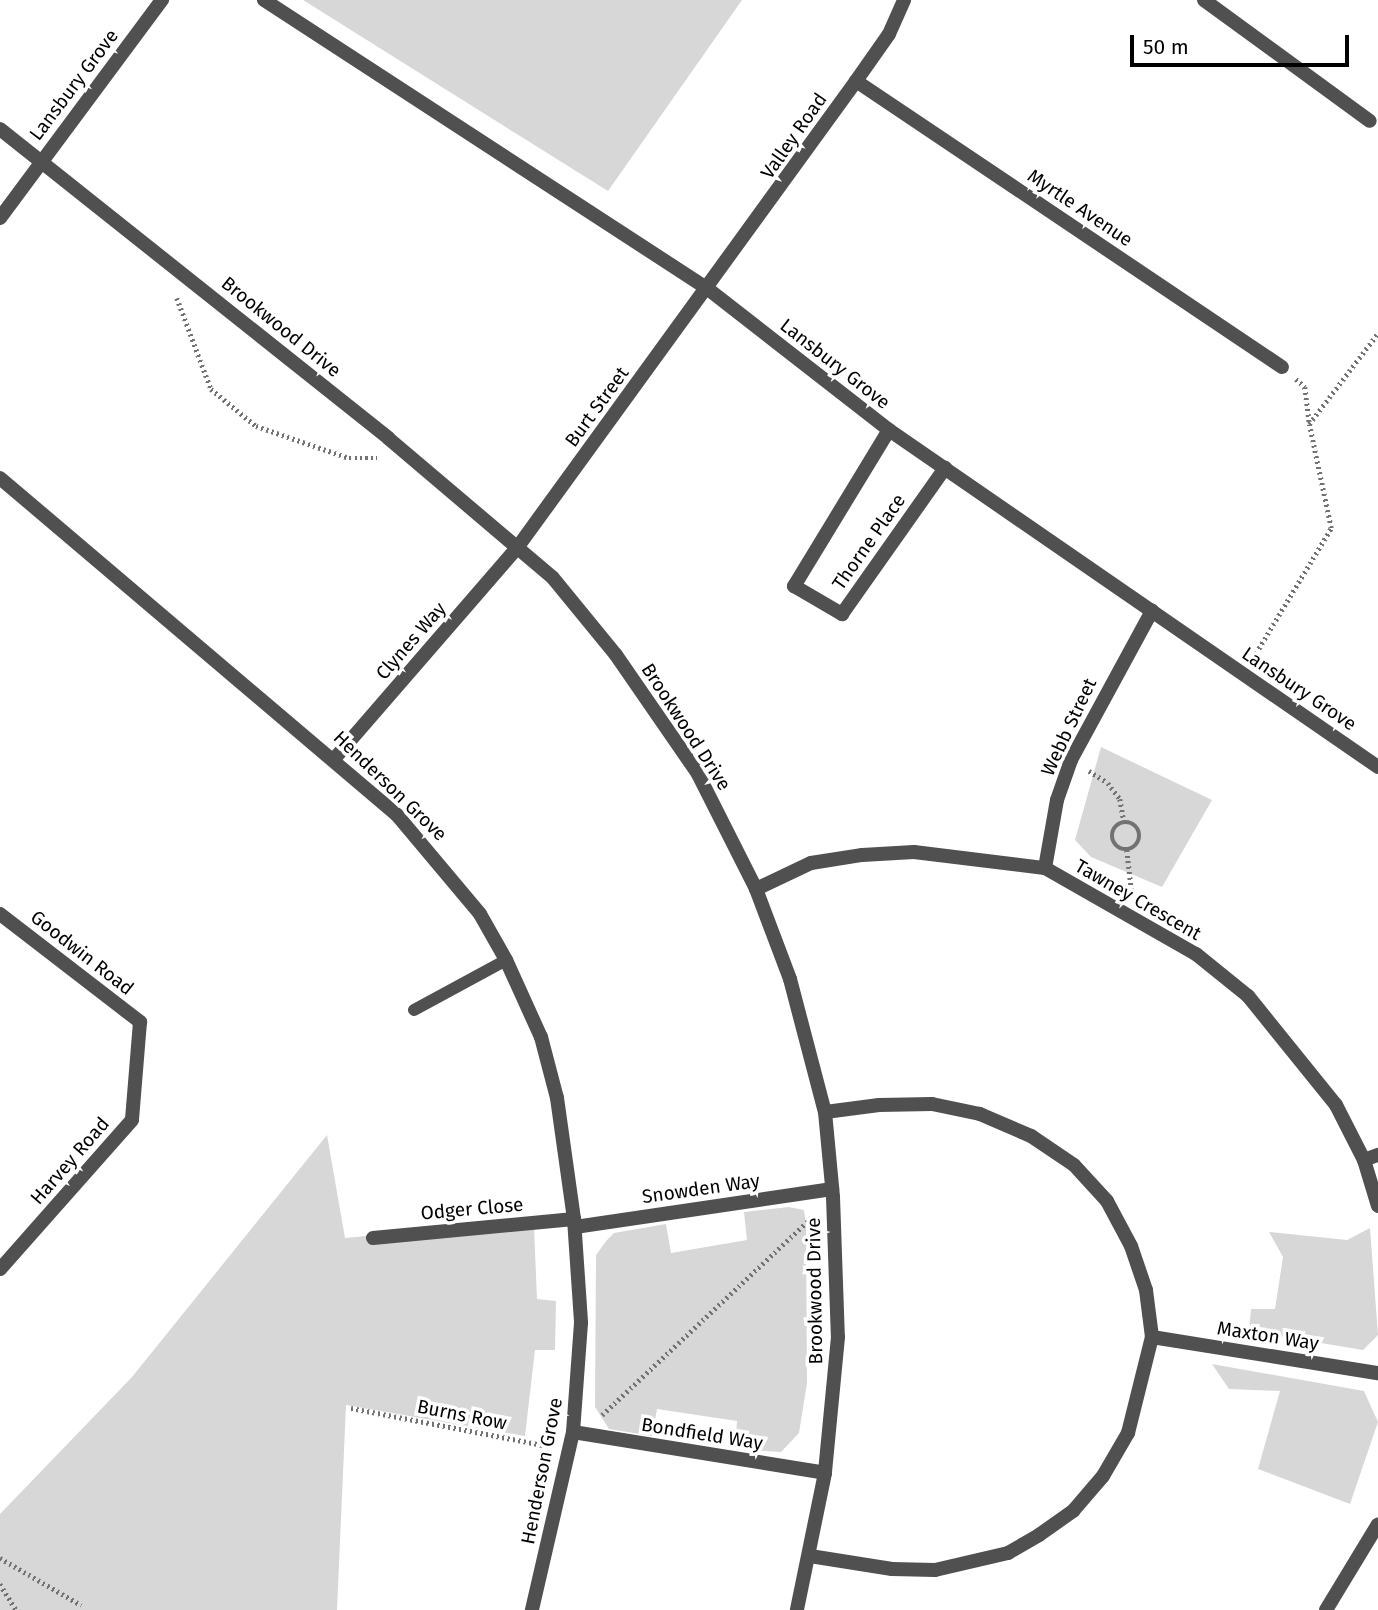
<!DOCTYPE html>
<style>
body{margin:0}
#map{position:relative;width:1378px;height:1610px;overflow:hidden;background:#fff;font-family:"Fira Sans",sans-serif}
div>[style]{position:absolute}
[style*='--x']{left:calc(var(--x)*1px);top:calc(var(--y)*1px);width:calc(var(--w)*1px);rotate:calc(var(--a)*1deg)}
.green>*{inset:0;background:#d7d7d7}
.path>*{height:4.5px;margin-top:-2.25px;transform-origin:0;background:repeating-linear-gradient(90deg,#727272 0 2px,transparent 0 5.5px)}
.path>.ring{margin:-2.25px;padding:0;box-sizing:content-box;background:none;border:4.5px solid #727272;border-radius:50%}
.lane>*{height:12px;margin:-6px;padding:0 6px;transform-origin:6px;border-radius:6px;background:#505050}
.street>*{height:14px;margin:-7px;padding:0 7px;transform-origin:7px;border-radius:7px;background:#505050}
span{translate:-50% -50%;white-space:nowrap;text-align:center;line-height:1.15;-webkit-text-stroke:7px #fff;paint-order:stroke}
.street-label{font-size:19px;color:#000}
.scale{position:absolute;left:1130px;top:35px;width:219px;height:32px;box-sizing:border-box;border:4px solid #000;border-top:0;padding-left:9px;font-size:21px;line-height:24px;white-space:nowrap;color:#000;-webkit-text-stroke:5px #fff;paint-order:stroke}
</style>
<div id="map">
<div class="green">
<i style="clip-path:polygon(303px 0,742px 0,608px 191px)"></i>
<i style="clip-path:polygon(1101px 747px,1212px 800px,1162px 887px,1091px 857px,1075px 840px)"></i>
<i style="clip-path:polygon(327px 1135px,345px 1238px,366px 1236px,367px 1242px,534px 1227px,537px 1299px,556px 1301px,555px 1350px,535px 1350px,525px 1436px,346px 1405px,337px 1610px,0 1610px,0 1514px,132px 1377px)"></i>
<i style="clip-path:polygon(789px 1207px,804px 1210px,806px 1225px,807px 1383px,799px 1433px,781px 1452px,735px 1449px,737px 1421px,657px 1409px,652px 1436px,609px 1429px,595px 1407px,596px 1255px,607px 1240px,614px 1233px,666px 1224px,671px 1253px,747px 1240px,744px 1212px)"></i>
<i style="clip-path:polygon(1370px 1228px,1378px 1335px,1363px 1350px,1249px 1331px,1251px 1309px,1275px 1309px,1283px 1257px,1269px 1232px,1347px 1240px)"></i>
<i style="clip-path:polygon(1212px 1364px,1364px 1391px,1378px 1422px,1350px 1504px,1258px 1469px,1280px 1391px,1229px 1389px)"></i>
</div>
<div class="path">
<i style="--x:177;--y:298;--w:97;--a:69.5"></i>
<i style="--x:211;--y:389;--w:58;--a:39.4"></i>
<i style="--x:256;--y:426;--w:98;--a:19"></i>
<i style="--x:349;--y:458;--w:28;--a:0"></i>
<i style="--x:1296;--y:379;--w:12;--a:42"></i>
<i style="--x:1305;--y:387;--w:35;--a:83"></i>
<i style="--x:1253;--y:658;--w:152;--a:-59"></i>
<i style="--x:1331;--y:528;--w:106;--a:-101.9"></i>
<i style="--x:1309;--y:424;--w:114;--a:-52.8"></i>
<i style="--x:1089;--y:771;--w:22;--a:32"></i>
<i style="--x:1108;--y:783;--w:20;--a:53"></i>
<i style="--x:1120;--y:799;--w:23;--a:80"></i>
<i class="ring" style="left:1112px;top:822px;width:23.5px;height:23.5px"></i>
<i style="--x:1127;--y:850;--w:44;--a:83.5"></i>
<i style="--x:351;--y:1408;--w:202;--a:10.9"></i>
<i style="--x:602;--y:1415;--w:289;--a:-43.3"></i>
<i style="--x:0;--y:1558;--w:94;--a:30.1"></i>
<i style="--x:0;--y:1584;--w:31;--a:58"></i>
</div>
<div class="lane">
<i style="--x:414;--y:1010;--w:105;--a:-28.5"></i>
</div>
<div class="street">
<i style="--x:264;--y:0;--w:530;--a:33.06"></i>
<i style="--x:708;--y:289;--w:229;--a:37.9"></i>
<i style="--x:889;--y:430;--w:594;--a:34.57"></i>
<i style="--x:1204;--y:0;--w:205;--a:36.1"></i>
<i style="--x:856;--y:81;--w:513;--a:33.88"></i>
<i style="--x:0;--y:129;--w:496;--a:38.5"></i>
<i style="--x:388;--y:438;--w:216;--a:40.3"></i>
<i style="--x:553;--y:578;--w:99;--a:50.7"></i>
<i style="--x:616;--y:655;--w:145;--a:55.4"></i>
<i style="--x:698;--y:774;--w:129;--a:63.2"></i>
<i style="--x:756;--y:889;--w:96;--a:69.3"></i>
<i style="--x:790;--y:979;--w:138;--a:75.3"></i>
<i style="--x:825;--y:1112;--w:85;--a:84.6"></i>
<i style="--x:833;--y:1197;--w:140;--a:88"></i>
<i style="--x:838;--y:1337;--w:137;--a:95.5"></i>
<i style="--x:825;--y:1473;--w:140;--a:101.6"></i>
<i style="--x:0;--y:218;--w:272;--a:-53.4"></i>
<i style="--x:889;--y:430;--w:183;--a:121.3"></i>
<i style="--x:794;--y:586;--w:56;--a:30.3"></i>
<i style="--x:842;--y:614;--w:179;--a:-54.8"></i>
<i style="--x:0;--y:478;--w:521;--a:40.33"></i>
<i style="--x:397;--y:815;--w:129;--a:50"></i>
<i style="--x:480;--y:914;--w:53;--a:60.5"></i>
<i style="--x:506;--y:960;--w:85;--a:65.6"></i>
<i style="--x:541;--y:1037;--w:63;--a:75.3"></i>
<i style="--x:557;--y:1098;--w:122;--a:82"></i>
<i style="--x:574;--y:1219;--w:104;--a:86.1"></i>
<i style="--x:581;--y:1323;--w:109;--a:94.2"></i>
<i style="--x:573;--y:1432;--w:183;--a:103"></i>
<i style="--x:335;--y:758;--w:278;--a:-49.1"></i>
<i style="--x:517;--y:548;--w:577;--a:-54.02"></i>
<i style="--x:856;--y:81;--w:57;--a:-54.9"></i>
<i style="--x:889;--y:34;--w:37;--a:-66"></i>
<i style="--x:1045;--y:868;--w:69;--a:-80"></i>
<i style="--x:1057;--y:800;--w:42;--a:-70.7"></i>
<i style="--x:1071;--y:760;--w:170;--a:-61.5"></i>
<i style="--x:756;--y:889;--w:61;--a:-25.3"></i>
<i style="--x:811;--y:863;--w:52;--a:-8.9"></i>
<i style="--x:862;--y:855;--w:52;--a:-3.3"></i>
<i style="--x:914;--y:852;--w:132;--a:7"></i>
<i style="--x:1045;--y:868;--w:174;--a:29.7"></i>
<i style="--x:1196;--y:954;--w:67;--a:38.9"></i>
<i style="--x:1248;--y:996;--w:140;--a:51.1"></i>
<i style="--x:1336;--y:1105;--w:62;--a:63"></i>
<i style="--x:1364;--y:1160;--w:48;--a:73.1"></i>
<i style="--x:0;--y:914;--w:177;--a:37.6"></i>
<i style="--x:140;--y:1022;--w:98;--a:94.7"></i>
<i style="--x:132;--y:1120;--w:199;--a:131.5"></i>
<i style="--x:1364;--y:1160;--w:15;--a:-20"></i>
<i style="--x:575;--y:1227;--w:260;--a:-8.4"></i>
<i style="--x:373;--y:1238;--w:202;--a:-5.4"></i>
<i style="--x:1152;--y:1337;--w:229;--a:9.1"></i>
<i style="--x:573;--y:1432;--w:255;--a:9.2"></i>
<i style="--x:810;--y:1556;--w:83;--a:9"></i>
<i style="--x:892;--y:1569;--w:43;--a:1.3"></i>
<i style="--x:935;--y:1570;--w:75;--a:-13.1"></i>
<i style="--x:1008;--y:1553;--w:36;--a:-30"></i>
<i style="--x:1039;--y:1535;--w:42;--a:-35.2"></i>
<i style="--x:1073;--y:1511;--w:46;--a:-49.4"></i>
<i style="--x:1103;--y:1476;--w:50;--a:-59.8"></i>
<i style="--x:1128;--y:1433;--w:99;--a:-76"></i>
<i style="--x:1152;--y:1337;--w:47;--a:-97.3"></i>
<i style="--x:1146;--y:1290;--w:46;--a:-108.8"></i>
<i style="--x:1131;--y:1246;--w:51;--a:-118.1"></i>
<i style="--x:1107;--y:1201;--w:49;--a:-132.5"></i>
<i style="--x:1074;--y:1165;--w:52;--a:-146"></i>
<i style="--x:1031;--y:1136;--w:56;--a:-156.7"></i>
<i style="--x:980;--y:1114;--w:49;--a:-168.2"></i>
<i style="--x:932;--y:1104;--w:53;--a:178.9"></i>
<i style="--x:879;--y:1105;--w:54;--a:172.6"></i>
<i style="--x:1326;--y:1610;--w:100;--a:-58.8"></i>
</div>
<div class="street-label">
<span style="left:74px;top:85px;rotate:-53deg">Lansbury Grove</span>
<span style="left:794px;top:136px;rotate:-55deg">Valley Road</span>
<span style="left:1080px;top:208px;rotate:34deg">Myrtle Avenue</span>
<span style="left:281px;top:327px;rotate:39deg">Brookwood Drive</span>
<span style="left:835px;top:364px;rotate:38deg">Lansbury Grove</span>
<span style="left:597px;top:407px;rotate:-54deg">Burt Street</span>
<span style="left:869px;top:542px;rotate:-55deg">Thorne Place</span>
<span style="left:411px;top:641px;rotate:-49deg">Clynes Way</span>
<span style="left:1299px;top:689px;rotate:34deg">Lansbury Grove</span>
<span style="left:686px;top:727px;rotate:57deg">Brookwood Drive</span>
<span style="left:1069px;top:727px;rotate:-65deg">Webb Street</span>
<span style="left:390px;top:786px;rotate:44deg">Henderson Grove</span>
<span style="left:1138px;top:900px;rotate:30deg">Tawney Crescent</span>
<span style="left:82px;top:953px;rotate:38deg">Goodwin Road</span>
<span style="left:70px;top:1161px;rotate:-49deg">Harvey Road</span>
<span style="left:701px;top:1189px;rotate:-8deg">Snowden Way</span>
<span style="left:472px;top:1209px;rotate:-5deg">Odger Close</span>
<span style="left:815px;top:1291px;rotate:-91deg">Brookwood Drive</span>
<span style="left:1268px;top:1336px;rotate:9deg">Maxton Way</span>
<span style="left:462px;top:1415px;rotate:11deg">Burns Row</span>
<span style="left:702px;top:1434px;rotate:9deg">Bondfield Way</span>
<span style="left:542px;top:1471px;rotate:-79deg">Henderson Grove</span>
</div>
<div class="scale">50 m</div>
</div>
